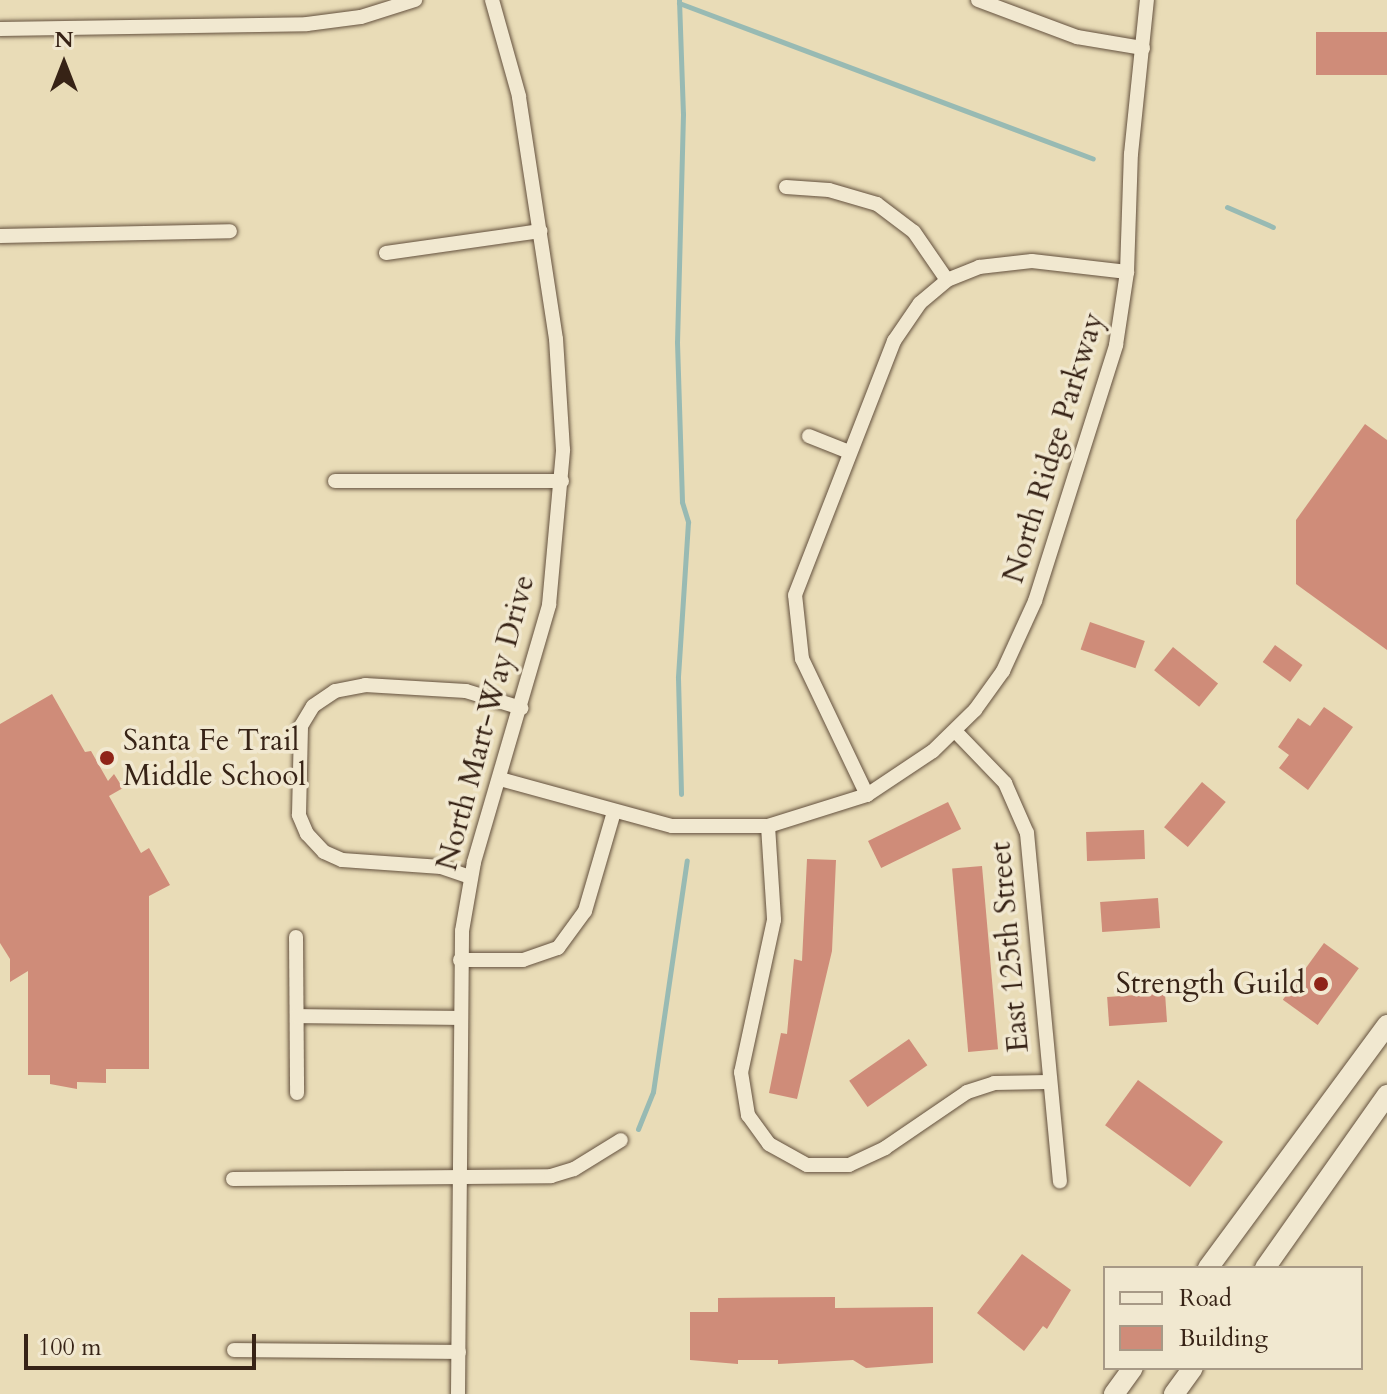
<!DOCTYPE html>
<style>
body{margin:0}
#map{position:relative;width:1387px;height:1394px;overflow:hidden;background:#e9dcb7;font-family:Cardo,serif}
div>[style]{position:absolute}
[style*='--x']{left:calc(var(--x)*1px);top:calc(var(--y)*1px);width:calc(var(--w)*1px);rotate:calc(var(--a)*1deg)}
.stream>*{height:5px;margin:-2.5px;padding:0 2.5px;transform-origin:2.5px;border-radius:2.5px;background:#98bab3}
.building>*{inset:0;background:#cf8c79;transform-origin:0 0}
.roads{filter:drop-shadow(0 0 2px #64513e) drop-shadow(0 0 2px #64513e)}
.minor>*{height:14px;margin:-7px;padding:0 7px;transform-origin:7px;border-radius:7px;background:#f1e8d0}
.secondary>*{height:20px;margin:-10px;padding:0 10px;transform-origin:10px;border-radius:10px;background:#f1e8d0}
.dots>*{width:22px;height:22px;translate:-50% -50%;box-sizing:border-box;border:4px solid #f1e8d0;border-radius:50%}
span{translate:-50% -50%;white-space:nowrap;text-align:center;line-height:1.15;-webkit-text-stroke:7px #f1e8d0;paint-order:stroke}
.street-label{font-size:30px;color:#372316}
.poi-label{font-size:30px;color:#372316}
.left{translate:0 -50%;text-align:left}
.right{translate:-100% -50%;text-align:right}
.legend{position:absolute;left:1103px;top:1266px;width:260px;height:104px;box-sizing:border-box;background:#f1e8d0;border:2px solid #a79986;margin:0;padding:10px 14px;list-style:none;font-size:24px;color:#372316}
.legend li{display:flex;align-items:center;gap:16px;height:40px}
.legend b{width:40px;border:2px solid #a79986}
.north{position:absolute;left:24px;top:24px;width:80px;height:80px;-webkit-text-stroke:6px #f1e8d0;paint-order:stroke;rotate:0deg;font-size:22px;font-weight:700;line-height:32px;text-align:center;color:#372316}
.north::after{content:'';display:block;margin:auto;width:28px;height:36px;background:#372316;clip-path:polygon(50% 0,100% 100%,50% 72%,0 100%)}
.scale{position:absolute;left:24px;top:1334px;width:232px;height:36px;box-sizing:border-box;border:4px solid #372316;border-top:0;padding-left:10px;font-size:24px;line-height:28px;white-space:nowrap;color:#372316;-webkit-text-stroke:6px #f1e8d0;paint-order:stroke}
</style>
<div id="map">
<div class="stream">
<i style="--x:679;--y:0;--w:114;--a:88"></i>
<i style="--x:683;--y:114;--w:228;--a:91.5"></i>
<i style="--x:677;--y:342;--w:160;--a:88.2"></i>
<i style="--x:682;--y:502;--w:21;--a:73"></i>
<i style="--x:688;--y:522;--w:156;--a:93.7"></i>
<i style="--x:678;--y:678;--w:116;--a:88.5"></i>
<i style="--x:679;--y:3;--w:442;--a:20.6"></i>
<i style="--x:1227;--y:207;--w:50;--a:23.5"></i>
<i style="--x:638;--y:1129;--w:40;--a:-68"></i>
<i style="--x:653;--y:1092;--w:234;--a:-81.7"></i>
</div>
<div class="building">
<i style="left:1316px;top:32px;width:71px;height:43px"></i>
<i style="clip-path:polygon(1365px 424px,1387px 440px,1387px 650px,1296px 584px,1296px 520px)"></i>
<i style="left:1090px;top:622px;width:58px;height:29px;rotate:19deg"></i>
<i style="left:1275px;top:645px;width:34px;height:21px;rotate:36deg"></i>
<i style="left:1173px;top:647px;width:58px;height:30px;rotate:39deg"></i>
<i style="clip-path:polygon(52px 694px,85px 752px,91px 751px,108px 781px,114px 774px,123px 788px,109px 796px,141px 853px,149px 848px,170px 885px,149px 896px,149px 1069px,106px 1069px,106px 1083px,77px 1082px,77px 1089px,50px 1084px,50px 1075px,28px 1075px,28px 971px,10px 982px,10px 959px,0 943px,0 724px)"></i>
<i style="clip-path:polygon(1324px 707px,1353px 727px,1308px 790px,1279px 768px,1289px 755px,1278px 747px,1298px 718px,1310px 726px)"></i>
<i style="left:1202px;top:782px;width:31px;height:59px;rotate:40deg"></i>
<i style="left:948px;top:802px;width:30px;height:89px;rotate:64deg"></i>
<i style="left:1144px;top:830px;width:29px;height:58px;rotate:88deg"></i>
<i style="clip-path:polygon(807px 859px,836px 860px,832px 951px,797px 1099px,769px 1093px,781px 1033px,787px 1034px,794px 959px,802px 961px)"></i>
<i style="left:982px;top:866px;width:184px;height:30px;rotate:85deg"></i>
<i style="left:1158px;top:898px;width:30px;height:58px;rotate:86deg"></i>
<i style="left:1324px;top:943px;width:43px;height:70px;rotate:36deg"></i>
<i style="left:1165px;top:993px;width:29px;height:58px;rotate:86deg"></i>
<i style="left:909px;top:1039px;width:32px;height:73px;rotate:55deg"></i>
<i style="left:1138px;top:1080px;width:105px;height:56px;rotate:36deg"></i>
<i style="clip-path:polygon(1022px 1254px,1071px 1290px,1047px 1329px,1043px 1326px,1024px 1351px,977px 1313px)"></i>
<i style="clip-path:polygon(835px 1297px,835px 1308px,933px 1307px,933px 1363px,866px 1368px,853px 1360px,778px 1364px,778px 1360px,738px 1360px,738px 1364px,690px 1360px,690px 1312px,718px 1312px,718px 1298px)"></i>
</div>
<div class="roads">
<div class="minor">
<i style="--x:978;--y:0;--w:106;--a:20.5"></i>
<i style="--x:1077;--y:37;--w:67;--a:9.5"></i>
<i style="--x:0;--y:29;--w:307;--a:-0.9"></i>
<i style="--x:307;--y:24;--w:54;--a:-7.4"></i>
<i style="--x:361;--y:17;--w:57;--a:-17.5"></i>
<i style="--x:786;--y:187;--w:43;--a:4"></i>
<i style="--x:829;--y:190;--w:50;--a:16.3"></i>
<i style="--x:877;--y:204;--w:46;--a:37.1"></i>
<i style="--x:914;--y:232;--w:58;--a:55.5"></i>
<i style="--x:0;--y:236;--w:230;--a:-1.2"></i>
<i style="--x:386;--y:253;--w:156;--a:-8.1"></i>
<i style="--x:809;--y:436;--w:43;--a:21.8"></i>
<i style="--x:335;--y:481;--w:227;--a:0"></i>
<i style="--x:956;--y:732;--w:71;--a:46.1"></i>
<i style="--x:1005;--y:783;--w:55;--a:66.3"></i>
<i style="--x:1027;--y:833;--w:350;--a:84.6"></i>
<i style="--x:500;--y:779;--w:178;--a:15.3"></i>
<i style="--x:672;--y:826;--w:96;--a:0"></i>
<i style="--x:768;--y:826;--w:104;--a:-17.4"></i>
<i style="--x:867;--y:795;--w:79;--a:-33.7"></i>
<i style="--x:933;--y:751;--w:59;--a:-44.3"></i>
<i style="--x:975;--y:710;--w:48;--a:-54.3"></i>
<i style="--x:1003;--y:671;--w:77;--a:-65.4"></i>
<i style="--x:1035;--y:601;--w:269;--a:-72.4"></i>
<i style="--x:1116;--y:345;--w:74;--a:-81.4"></i>
<i style="--x:1127;--y:272;--w:118;--a:-88.1"></i>
<i style="--x:1131;--y:154;--w:155;--a:-84.1"></i>
<i style="--x:867;--y:795;--w:151;--a:-115.5"></i>
<i style="--x:802;--y:659;--w:64;--a:-96.2"></i>
<i style="--x:795;--y:595;--w:273;--a:-68.7"></i>
<i style="--x:894;--y:341;--w:46;--a:-55.6"></i>
<i style="--x:920;--y:303;--w:35;--a:-40"></i>
<i style="--x:947;--y:280;--w:35;--a:-22"></i>
<i style="--x:979;--y:267;--w:53;--a:-6.5"></i>
<i style="--x:1032;--y:261;--w:96;--a:6.6"></i>
<i style="--x:768;--y:826;--w:94;--a:86.3"></i>
<i style="--x:774;--y:920;--w:156;--a:102.2"></i>
<i style="--x:741;--y:1072;--w:44;--a:80.8"></i>
<i style="--x:748;--y:1115;--w:36;--a:54"></i>
<i style="--x:769;--y:1144;--w:43;--a:28.9"></i>
<i style="--x:807;--y:1165;--w:42;--a:0"></i>
<i style="--x:849;--y:1165;--w:40;--a:-25"></i>
<i style="--x:885;--y:1148;--w:99;--a:-34.3"></i>
<i style="--x:967;--y:1092;--w:28;--a:-18"></i>
<i style="--x:994;--y:1083;--w:54;--a:-1.1"></i>
<i style="--x:470;--y:877;--w:31;--a:-161"></i>
<i style="--x:441;--y:867;--w:99;--a:-176"></i>
<i style="--x:342;--y:860;--w:20;--a:-156"></i>
<i style="--x:324;--y:852;--w:25;--a:-133"></i>
<i style="--x:307;--y:834;--w:21;--a:-113"></i>
<i style="--x:299;--y:815;--w:89;--a:-88.7"></i>
<i style="--x:301;--y:726;--w:23;--a:-59"></i>
<i style="--x:313;--y:706;--w:27;--a:-34"></i>
<i style="--x:335;--y:691;--w:31;--a:-11"></i>
<i style="--x:365;--y:685;--w:101;--a:3.4"></i>
<i style="--x:466;--y:691;--w:58;--a:17.2"></i>
<i style="--x:296;--y:937;--w:156;--a:89.6"></i>
<i style="--x:460;--y:960;--w:63;--a:0"></i>
<i style="--x:523;--y:960;--w:37;--a:-19"></i>
<i style="--x:558;--y:948;--w:46;--a:-53.9"></i>
<i style="--x:585;--y:911;--w:103;--a:-73.7"></i>
<i style="--x:297;--y:1016;--w:160;--a:0.7"></i>
<i style="--x:233;--y:1179;--w:318;--a:-0.5"></i>
<i style="--x:551;--y:1176;--w:24;--a:-17"></i>
<i style="--x:574;--y:1169;--w:55;--a:-31.7"></i>
<i style="--x:234;--y:1350;--w:225;--a:0.5"></i>
<i style="--x:458;--y:1394;--w:463;--a:-89.5"></i>
<i style="--x:462;--y:931;--w:70;--a:-80.1"></i>
<i style="--x:474;--y:862;--w:268;--a:-73.7"></i>
<i style="--x:549;--y:605;--w:156;--a:-84.8"></i>
<i style="--x:563;--y:450;--w:111;--a:-93.6"></i>
<i style="--x:556;--y:339;--w:246;--a:-98.7"></i>
<i style="--x:519;--y:96;--w:100;--a:-105.7"></i>
</div>
<div class="secondary">
<i style="--x:1208;--y:1268;--w:302;--a:-53.6"></i>
<i style="--x:1265;--y:1268;--w:212;--a:-54.8"></i>
<i style="--x:1114;--y:1394;--w:32;--a:-54"></i>
<i style="--x:1174;--y:1394;--w:32;--a:-54"></i>
</div>
</div>
<div class="dots">
<i style="left:107px;top:758px;background:#8f2418"></i>
<i style="left:1321px;top:984px;background:#8f2418"></i>
</div>
<div class="street-label">
<span style="left:1054px;top:448px;rotate:-73deg">North Ridge Parkway</span>
<span style="left:486px;top:723px;rotate:-75deg">North Mart-Way Drive</span>
<span style="left:1010px;top:947px;rotate:-95deg">East 125th Street</span>
</div>
<div class="poi-label">
<span class="left" style="left:123px;top:758px">Santa Fe Trail<br>Middle School</span>
<span class="right" style="left:1305px;top:984px">Strength Guild</span>
</div>
<ul class="legend">
<li><b style="height:10px;background:#f1e8d0"></b>Road</li>
<li><b style="height:22px;background:#cf8c79"></b>Building</li>
</ul>
<div class="north">N</div>
<div class="scale">100 m</div>
</div>
